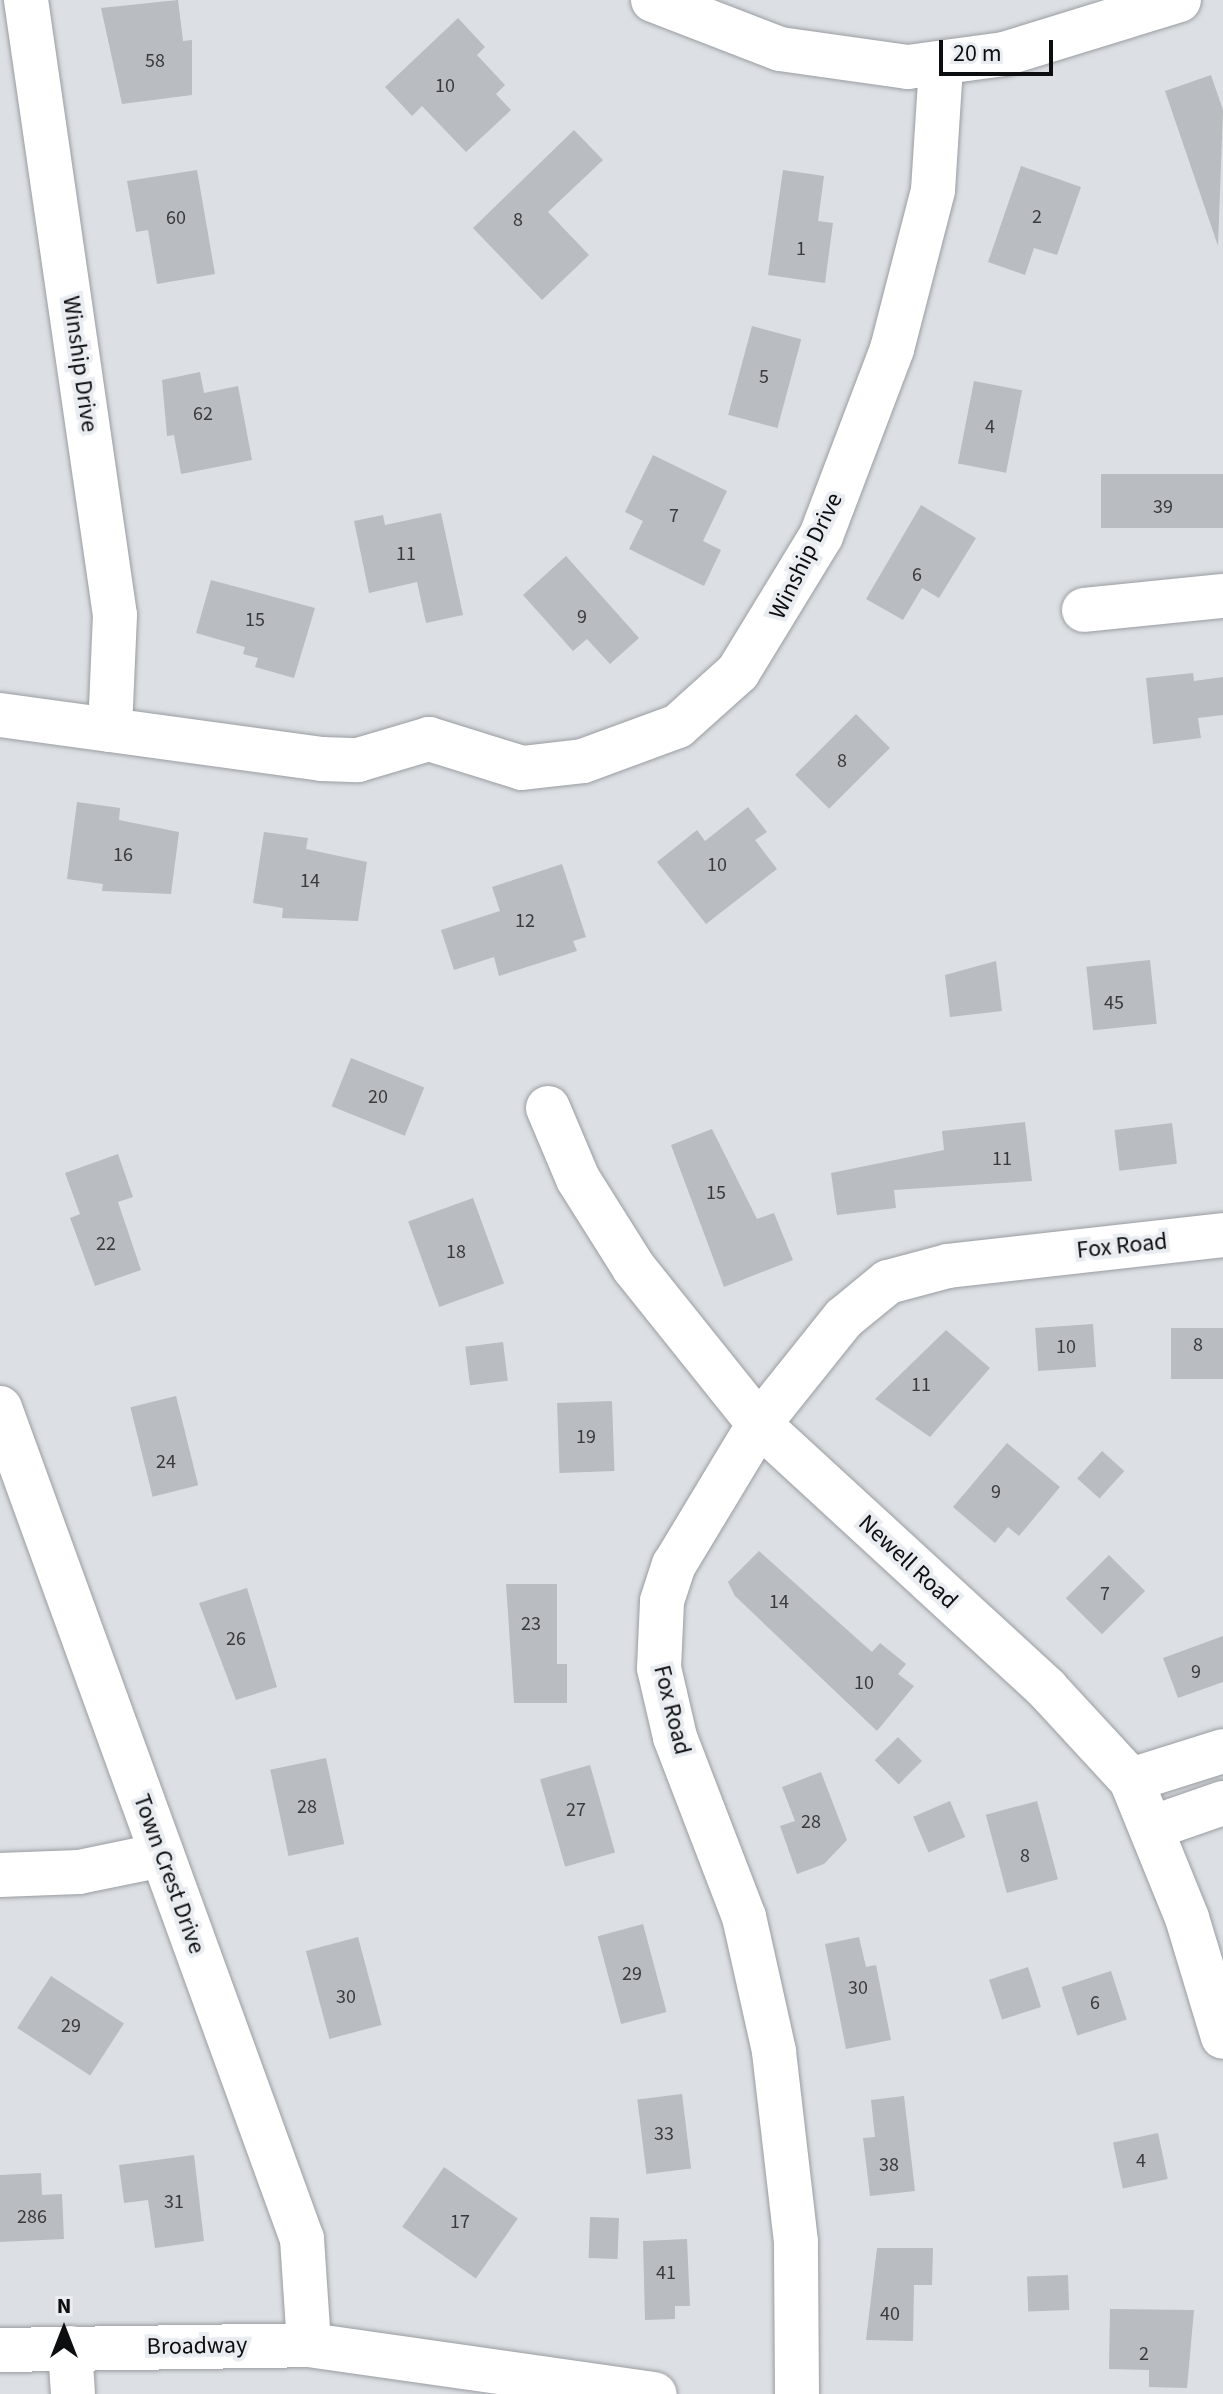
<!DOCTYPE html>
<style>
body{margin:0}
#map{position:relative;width:1223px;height:2394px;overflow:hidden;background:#dce0e4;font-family:"Source Sans 3",sans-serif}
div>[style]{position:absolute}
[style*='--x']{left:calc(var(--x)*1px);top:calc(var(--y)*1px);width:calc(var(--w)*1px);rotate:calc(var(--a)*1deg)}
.building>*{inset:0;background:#b9bcc0;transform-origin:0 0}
.roads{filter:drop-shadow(0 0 2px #9a9da1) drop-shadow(0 0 2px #9a9da1)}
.street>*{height:44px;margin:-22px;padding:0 22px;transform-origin:22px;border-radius:22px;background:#fff}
.secondary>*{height:44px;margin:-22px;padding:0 22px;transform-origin:22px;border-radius:22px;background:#fff}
span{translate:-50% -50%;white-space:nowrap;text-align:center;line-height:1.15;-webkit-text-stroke:8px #e9edf1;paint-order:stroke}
.number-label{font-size:20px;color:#383a3b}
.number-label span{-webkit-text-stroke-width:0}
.street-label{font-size:24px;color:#0d0e0f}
.north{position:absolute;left:24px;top:2290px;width:80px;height:80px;-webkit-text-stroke:6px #e9edf1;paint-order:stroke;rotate:0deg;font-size:22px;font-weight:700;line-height:32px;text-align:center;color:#0d0e0f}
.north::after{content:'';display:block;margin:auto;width:28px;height:36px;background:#0d0e0f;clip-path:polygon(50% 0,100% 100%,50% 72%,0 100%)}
.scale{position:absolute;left:939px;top:40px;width:114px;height:36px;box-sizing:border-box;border:4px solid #0d0e0f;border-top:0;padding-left:10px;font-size:24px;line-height:28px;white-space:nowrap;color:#0d0e0f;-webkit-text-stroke:6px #e9edf1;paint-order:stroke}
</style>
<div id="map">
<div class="building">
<i style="clip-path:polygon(178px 0,183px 41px,192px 40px,192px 95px,122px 104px,101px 8px)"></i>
<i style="clip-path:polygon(458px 18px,485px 47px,477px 55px,505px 85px,496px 94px,511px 110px,466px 152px,422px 106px,412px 116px,385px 87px)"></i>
<i style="clip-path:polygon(1211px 75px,1223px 110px,1218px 246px,1165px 91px)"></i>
<i style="clip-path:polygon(574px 130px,603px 160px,548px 212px,589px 255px,542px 300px,473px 228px)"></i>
<i style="clip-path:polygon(1021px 166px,1081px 187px,1057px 255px,1034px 248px,1025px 275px,988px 262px)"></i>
<i style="clip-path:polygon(197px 170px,215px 274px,157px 284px,148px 230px,136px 232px,127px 181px)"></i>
<i style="clip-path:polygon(783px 170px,824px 176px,818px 221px,833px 223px,825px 283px,768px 275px)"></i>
<i style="left:752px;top:326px;width:51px;height:92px;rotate:15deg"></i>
<i style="clip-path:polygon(200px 372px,204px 393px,238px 386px,252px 460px,181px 474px,174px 435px,167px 436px,162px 380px)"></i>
<i style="left:974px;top:381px;width:49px;height:84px;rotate:11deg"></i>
<i style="clip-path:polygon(653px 455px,727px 491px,703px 541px,721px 550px,704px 586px,629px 549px,643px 521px,625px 512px)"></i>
<i style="left:1223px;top:474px;width:54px;height:122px;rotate:90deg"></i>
<i style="clip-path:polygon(921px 505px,976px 538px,939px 598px,922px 588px,903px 620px,866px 599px)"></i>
<i style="clip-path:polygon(441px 513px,463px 615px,426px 623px,417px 582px,369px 593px,354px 521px,383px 515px,385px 525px)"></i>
<i style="clip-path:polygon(566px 556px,639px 638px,610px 664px,587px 639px,573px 651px,523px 595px)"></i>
<i style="clip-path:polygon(211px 580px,315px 608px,294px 678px,255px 667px,258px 658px,243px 654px,245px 647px,196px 633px)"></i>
<i style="clip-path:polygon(1193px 673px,1194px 681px,1223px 677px,1223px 715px,1198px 718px,1201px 738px,1153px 744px,1146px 678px)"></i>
<i style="left:856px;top:714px;width:48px;height:86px;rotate:45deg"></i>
<i style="clip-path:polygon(77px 802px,120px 808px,119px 820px,179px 832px,171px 894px,102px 891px,103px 884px,67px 879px)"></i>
<i style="clip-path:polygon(748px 807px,767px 832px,755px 840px,777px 869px,706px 924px,657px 862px,697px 830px,705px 841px)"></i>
<i style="clip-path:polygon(264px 832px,308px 838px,306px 849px,367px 862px,358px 921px,282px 918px,283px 908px,253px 903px)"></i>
<i style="clip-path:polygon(562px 864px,586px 937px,573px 941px,577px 951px,499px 976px,494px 957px,454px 970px,441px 930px,500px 911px,492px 887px)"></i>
<i style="left:1150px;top:960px;width:64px;height:64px;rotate:84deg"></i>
<i style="clip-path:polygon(996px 961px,1002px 1011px,950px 1017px,945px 975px)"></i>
<i style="left:351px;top:1058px;width:79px;height:52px;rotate:22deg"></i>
<i style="clip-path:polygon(1025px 1122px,1032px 1181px,894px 1190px,896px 1208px,837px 1215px,831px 1173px,944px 1150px,942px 1131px)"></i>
<i style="left:1172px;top:1123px;width:41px;height:58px;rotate:83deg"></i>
<i style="clip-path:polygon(712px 1129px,757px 1219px,774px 1213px,793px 1260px,724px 1287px,671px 1145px)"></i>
<i style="clip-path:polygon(118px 1154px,133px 1197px,118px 1202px,141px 1270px,95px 1286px,70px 1218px,80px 1214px,65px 1173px)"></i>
<i style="left:473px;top:1198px;width:91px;height:69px;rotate:70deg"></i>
<i style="left:1093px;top:1324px;width:43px;height:58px;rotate:86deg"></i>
<i style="left:1223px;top:1328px;width:51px;height:52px;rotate:90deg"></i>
<i style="clip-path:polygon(946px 1330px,990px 1368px,930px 1437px,875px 1399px)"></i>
<i style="left:503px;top:1342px;width:39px;height:38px;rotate:83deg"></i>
<i style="left:176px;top:1396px;width:92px;height:47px;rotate:76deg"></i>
<i style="left:612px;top:1401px;width:70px;height:55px;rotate:88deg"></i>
<i style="clip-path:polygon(1007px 1443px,1060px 1487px,1019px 1536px,1008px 1527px,995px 1543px,953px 1507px)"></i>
<i style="left:1102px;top:1451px;width:30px;height:37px;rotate:42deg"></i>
<i style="clip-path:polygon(759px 1551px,872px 1652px,880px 1643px,906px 1664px,898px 1674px,914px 1686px,877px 1731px,735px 1596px,728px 1582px)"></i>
<i style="left:1109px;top:1555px;width:51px;height:61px;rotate:45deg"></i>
<i style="clip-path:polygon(506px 1584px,557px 1584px,557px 1664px,567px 1664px,567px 1703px,514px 1703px)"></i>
<i style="clip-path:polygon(247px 1588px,277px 1687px,236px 1700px,199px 1603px)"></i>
<i style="clip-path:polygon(1223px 1636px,1223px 1682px,1178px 1698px,1163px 1658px)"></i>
<i style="left:898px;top:1737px;width:34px;height:33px;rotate:45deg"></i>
<i style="left:326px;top:1758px;width:88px;height:57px;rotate:78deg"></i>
<i style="left:590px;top:1765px;width:91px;height:52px;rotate:74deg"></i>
<i style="clip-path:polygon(821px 1772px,847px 1840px,824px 1864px,797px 1874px,780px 1826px,795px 1821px,782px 1787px)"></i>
<i style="left:950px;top:1801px;width:39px;height:40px;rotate:67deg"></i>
<i style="left:1037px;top:1801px;width:81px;height:53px;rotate:75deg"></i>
<i style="left:643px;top:1924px;width:91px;height:47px;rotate:75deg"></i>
<i style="left:358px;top:1937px;width:91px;height:54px;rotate:75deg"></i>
<i style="clip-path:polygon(859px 1937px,866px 1967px,876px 1965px,891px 2040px,846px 2049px,825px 1944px)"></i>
<i style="left:1028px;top:1967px;width:42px;height:41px;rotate:72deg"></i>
<i style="left:1111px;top:1971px;width:51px;height:52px;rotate:72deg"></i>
<i style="left:51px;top:1976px;width:87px;height:62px;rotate:33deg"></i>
<i style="left:682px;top:2094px;width:75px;height:45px;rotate:83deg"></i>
<i style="clip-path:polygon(904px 2096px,915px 2191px,870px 2196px,863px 2138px,875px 2137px,871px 2100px)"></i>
<i style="left:1158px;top:2133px;width:47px;height:46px;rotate:78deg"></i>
<i style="clip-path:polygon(194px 2155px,204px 2241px,155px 2248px,148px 2200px,124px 2203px,119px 2165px)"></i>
<i style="left:444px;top:2167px;width:90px;height:73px;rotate:35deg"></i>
<i style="clip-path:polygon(41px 2173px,42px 2195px,62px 2194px,64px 2239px,0 2242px,0 2175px)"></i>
<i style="left:590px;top:2217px;width:29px;height:41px;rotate:2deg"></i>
<i style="clip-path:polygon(687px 2239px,690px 2306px,675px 2306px,675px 2319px,645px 2320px,643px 2241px)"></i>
<i style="clip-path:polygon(877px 2248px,933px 2248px,932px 2285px,914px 2285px,913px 2341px,866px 2340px)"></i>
<i style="left:1068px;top:2275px;width:35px;height:41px;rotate:88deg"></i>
<i style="clip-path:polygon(1110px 2309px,1194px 2310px,1187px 2388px,1149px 2387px,1149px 2370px,1109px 2369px)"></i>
</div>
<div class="roads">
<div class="street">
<i style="--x:26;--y:0;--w:621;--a:81.77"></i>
<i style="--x:115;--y:615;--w:115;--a:92.5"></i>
<i style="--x:110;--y:730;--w:214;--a:7.8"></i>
<i style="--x:322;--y:759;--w:36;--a:2"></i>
<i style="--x:358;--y:760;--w:74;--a:-16.5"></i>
<i style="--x:429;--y:739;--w:97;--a:17.3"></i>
<i style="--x:522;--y:768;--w:61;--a:-6.5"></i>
<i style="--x:583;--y:761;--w:101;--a:-20.2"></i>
<i style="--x:678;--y:726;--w:81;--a:-42"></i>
<i style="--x:738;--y:672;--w:159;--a:-58.6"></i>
<i style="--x:821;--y:536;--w:200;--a:-69.2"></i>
<i style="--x:892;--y:349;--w:164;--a:-75.5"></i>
<i style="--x:933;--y:190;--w:123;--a:-86.3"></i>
<i style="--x:653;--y:0;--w:136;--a:21.1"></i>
<i style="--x:780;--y:49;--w:129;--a:8"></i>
<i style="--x:908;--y:67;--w:97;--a:-7.7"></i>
<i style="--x:1004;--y:54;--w:183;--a:-17.1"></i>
<i style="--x:1084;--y:610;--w:140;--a:-5.8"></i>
<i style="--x:0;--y:715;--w:111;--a:7.8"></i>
<i style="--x:548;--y:1108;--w:77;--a:67.1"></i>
<i style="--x:578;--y:1179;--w:105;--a:57.8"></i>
<i style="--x:634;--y:1268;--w:200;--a:51.3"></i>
<i style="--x:759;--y:1424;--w:391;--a:42.6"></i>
<i style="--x:1047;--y:1689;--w:124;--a:47.3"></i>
<i style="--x:1131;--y:1780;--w:149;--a:67.9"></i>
<i style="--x:1187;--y:1918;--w:124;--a:73.2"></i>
<i style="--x:0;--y:1408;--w:884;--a:70.03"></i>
<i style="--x:302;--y:2239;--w:106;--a:86.2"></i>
<i style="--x:1131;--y:1780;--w:96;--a:-17.5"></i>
<i style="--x:1154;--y:1827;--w:73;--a:-19.2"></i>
<i style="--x:0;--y:1875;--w:79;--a:-2.2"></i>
<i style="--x:79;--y:1872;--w:85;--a:-11.6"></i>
<i style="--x:70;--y:2348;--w:46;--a:86.3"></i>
<i style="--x:797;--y:2394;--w:152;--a:-90.4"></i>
<i style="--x:796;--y:2242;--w:192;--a:-96.6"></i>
<i style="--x:774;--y:2051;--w:137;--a:-102.6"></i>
<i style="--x:744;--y:1917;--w:193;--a:-111"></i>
<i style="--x:675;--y:1737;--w:71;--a:-103.1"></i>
<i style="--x:659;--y:1668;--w:67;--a:-87.4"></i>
<i style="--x:662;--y:1601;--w:38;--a:-72"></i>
<i style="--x:674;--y:1565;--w:165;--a:-58.9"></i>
<i style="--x:759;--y:1424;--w:136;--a:-51.3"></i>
<i style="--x:844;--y:1318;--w:57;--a:-39.3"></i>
<i style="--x:888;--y:1282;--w:62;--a:-14.9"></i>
<i style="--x:948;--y:1266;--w:277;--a:-6.4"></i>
</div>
<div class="secondary">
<i style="--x:0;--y:2350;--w:309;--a:-0.9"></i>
<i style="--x:309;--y:2345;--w:349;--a:8.1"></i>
</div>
</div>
<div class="number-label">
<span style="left:155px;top:61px">58</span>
<span style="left:445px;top:86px">10</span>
<span style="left:1037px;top:217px">2</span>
<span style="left:176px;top:218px">60</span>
<span style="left:518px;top:220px">8</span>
<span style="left:801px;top:249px">1</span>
<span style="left:764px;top:377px">5</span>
<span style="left:203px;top:414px">62</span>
<span style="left:990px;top:427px">4</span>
<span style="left:1163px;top:507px">39</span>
<span style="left:674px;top:516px">7</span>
<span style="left:406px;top:554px">11</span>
<span style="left:917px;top:575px">6</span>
<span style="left:582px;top:617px">9</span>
<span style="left:255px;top:620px">15</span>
<span style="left:842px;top:761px">8</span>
<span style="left:123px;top:855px">16</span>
<span style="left:717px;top:865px">10</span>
<span style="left:310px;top:881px">14</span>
<span style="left:525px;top:921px">12</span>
<span style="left:1114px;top:1003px">45</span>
<span style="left:378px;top:1097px">20</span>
<span style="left:1002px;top:1159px">11</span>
<span style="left:716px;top:1193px">15</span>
<span style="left:106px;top:1244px">22</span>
<span style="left:456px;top:1252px">18</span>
<span style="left:1198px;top:1345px">8</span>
<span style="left:1066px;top:1347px">10</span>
<span style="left:921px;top:1385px">11</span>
<span style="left:586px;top:1437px">19</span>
<span style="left:166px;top:1462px">24</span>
<span style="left:996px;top:1492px">9</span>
<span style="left:1105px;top:1594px">7</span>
<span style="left:779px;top:1602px">14</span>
<span style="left:531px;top:1624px">23</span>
<span style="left:236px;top:1639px">26</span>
<span style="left:1196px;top:1672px">9</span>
<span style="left:864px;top:1683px">10</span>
<span style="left:307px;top:1807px">28</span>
<span style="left:576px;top:1810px">27</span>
<span style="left:811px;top:1822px">28</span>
<span style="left:1025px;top:1856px">8</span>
<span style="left:632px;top:1974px">29</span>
<span style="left:858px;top:1988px">30</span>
<span style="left:346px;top:1997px">30</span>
<span style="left:1095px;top:2003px">6</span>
<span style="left:71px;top:2026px">29</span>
<span style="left:664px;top:2134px">33</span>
<span style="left:1141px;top:2161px">4</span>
<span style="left:889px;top:2165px">38</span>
<span style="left:174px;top:2202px">31</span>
<span style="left:32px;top:2217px">286</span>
<span style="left:460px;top:2222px">17</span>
<span style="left:666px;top:2273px">41</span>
<span style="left:890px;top:2314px">40</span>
<span style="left:1144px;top:2354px">2</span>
</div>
<div class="street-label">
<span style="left:80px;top:364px;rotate:82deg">Winship Drive</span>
<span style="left:806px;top:556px;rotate:-64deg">Winship Drive</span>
<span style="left:1122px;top:1246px;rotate:-6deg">Fox Road</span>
<span style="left:908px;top:1562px;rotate:43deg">Newell Road</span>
<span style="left:672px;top:1710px;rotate:76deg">Fox Road</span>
<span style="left:169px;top:1874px;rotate:70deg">Town Crest Drive</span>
<span style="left:197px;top:2346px;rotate:-1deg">Broadway</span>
</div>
<div class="north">N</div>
<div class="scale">20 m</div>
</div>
